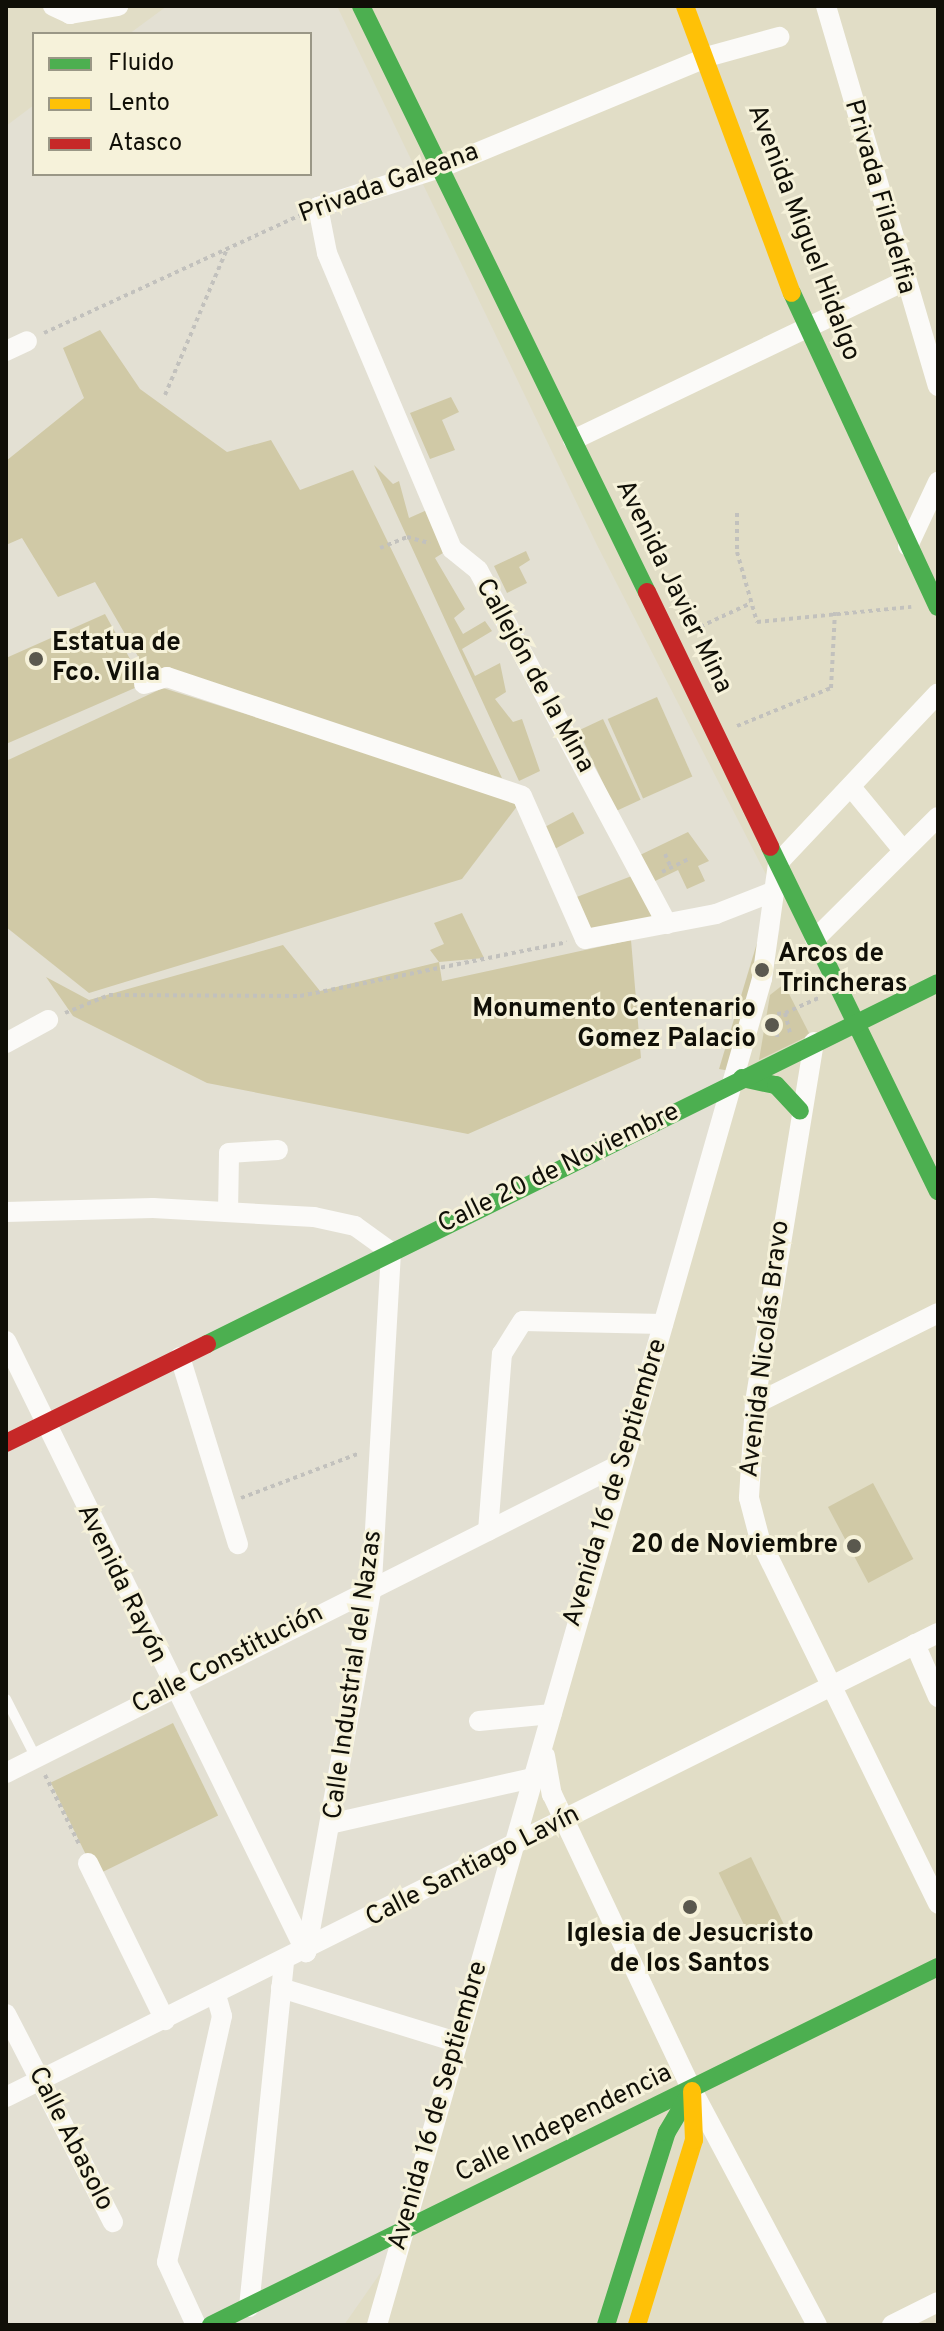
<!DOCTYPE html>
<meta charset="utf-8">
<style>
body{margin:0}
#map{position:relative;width:944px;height:2331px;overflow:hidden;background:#e3e0d3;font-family:Overpass,sans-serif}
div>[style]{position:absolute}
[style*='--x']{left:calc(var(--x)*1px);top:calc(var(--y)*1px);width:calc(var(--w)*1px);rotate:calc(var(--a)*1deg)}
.built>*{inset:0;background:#e1ddc6}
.green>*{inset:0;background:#d0c9a6;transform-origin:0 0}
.path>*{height:4px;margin-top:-2px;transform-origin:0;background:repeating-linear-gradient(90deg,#c2c1bd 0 4px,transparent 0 8px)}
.lane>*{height:10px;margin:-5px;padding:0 5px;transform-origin:5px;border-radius:5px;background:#fbfaf8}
.street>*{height:20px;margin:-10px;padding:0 10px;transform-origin:10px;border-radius:10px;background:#fbfaf8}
.fast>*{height:18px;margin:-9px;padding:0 9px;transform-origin:9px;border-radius:9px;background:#4caf50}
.slow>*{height:18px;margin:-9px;padding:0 9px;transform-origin:9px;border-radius:9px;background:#ffc107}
.jam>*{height:18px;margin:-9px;padding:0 9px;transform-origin:9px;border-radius:9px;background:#c62828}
.dots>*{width:22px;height:22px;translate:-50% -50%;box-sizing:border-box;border:4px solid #f6f2da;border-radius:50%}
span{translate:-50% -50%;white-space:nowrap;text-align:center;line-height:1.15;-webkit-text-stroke:6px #f6f2da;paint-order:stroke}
.street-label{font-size:26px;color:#100f07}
.poi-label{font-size:26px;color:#100f07;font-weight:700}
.left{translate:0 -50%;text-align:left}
.right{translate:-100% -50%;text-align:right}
.frame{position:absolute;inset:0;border:8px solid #100f07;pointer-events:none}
.legend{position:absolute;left:32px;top:32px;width:280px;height:144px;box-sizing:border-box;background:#f6f2da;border:2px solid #9a9786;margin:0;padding:10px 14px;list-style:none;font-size:24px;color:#100f07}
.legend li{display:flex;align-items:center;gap:16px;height:40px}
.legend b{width:40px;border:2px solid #9a9786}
</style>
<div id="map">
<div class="built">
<i style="clip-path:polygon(6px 6px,167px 6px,129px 34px,34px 34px,34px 105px,6px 126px)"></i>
<i style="clip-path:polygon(337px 6px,938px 6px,938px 2325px,344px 2325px,409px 2232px,780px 929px,779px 900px,597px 545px)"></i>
</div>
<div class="green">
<i style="clip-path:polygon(100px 330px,140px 389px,227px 452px,271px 440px,300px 490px,353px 470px,502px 778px,147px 672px,95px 582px,58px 597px,22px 538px,6px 545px,6px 461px,84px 398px,63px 348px)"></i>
<i style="clip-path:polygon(451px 397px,459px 412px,442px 420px,455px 450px,430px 459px,410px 413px)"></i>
<i style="clip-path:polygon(374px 465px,393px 484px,399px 481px,409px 518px,436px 506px,454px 546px,435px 558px,465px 609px,454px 618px,463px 634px,485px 621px,492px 631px,462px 649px,475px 676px,500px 663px,506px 692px,495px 699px,513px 722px,522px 719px,540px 771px,519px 781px)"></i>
<i style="clip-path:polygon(526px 551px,530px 560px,519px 567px,527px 583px,507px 593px,494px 566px)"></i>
<i style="clip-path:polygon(105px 614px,144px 684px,6px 744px,6px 658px)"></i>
<i style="clip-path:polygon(163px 688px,521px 801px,462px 879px,89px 993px,6px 927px,6px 761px)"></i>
<i style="left:657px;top:697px;width:87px;height:54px;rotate:66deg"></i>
<i style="left:603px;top:719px;width:89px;height:27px;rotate:65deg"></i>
<i style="left:573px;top:812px;width:24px;height:34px;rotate:62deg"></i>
<i style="clip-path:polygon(688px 832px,709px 861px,698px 866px,705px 881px,687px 889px,678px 870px,653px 882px,640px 855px)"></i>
<i style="clip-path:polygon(637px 874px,662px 921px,588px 936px,574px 898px)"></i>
<i style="clip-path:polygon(462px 913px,484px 958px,439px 962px,430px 950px,444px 944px,434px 923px)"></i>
<i style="clip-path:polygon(766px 913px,736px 1072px,719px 1069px)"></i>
<i style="clip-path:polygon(631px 940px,641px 1058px,468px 1134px,207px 1083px,73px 1016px,46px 977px,89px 1000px,283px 945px,320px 991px,439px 962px,442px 981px)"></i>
<i style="clip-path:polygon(784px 984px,810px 1035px,759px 1060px,770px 995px)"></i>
<i style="left:873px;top:1483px;width:86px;height:51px;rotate:62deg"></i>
<i style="left:173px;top:1723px;width:103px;height:136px;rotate:64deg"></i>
<i style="left:751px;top:1857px;width:76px;height:36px;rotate:64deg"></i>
</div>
<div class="path">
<i style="--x:44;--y:333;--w:283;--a:-24.7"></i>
<i style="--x:165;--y:395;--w:156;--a:-67"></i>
<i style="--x:737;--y:513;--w:39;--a:90"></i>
<i style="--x:737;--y:552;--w:73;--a:74.1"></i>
<i style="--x:757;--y:622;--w:155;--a:-5.6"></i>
<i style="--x:380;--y:548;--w:29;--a:-22"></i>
<i style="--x:407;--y:537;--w:24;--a:15"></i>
<i style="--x:693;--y:630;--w:62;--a:-24.9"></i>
<i style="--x:737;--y:726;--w:101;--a:-22"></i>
<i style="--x:831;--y:688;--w:76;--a:-87"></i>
<i style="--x:665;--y:854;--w:15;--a:67"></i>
<i style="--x:662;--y:872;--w:32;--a:-26"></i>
<i style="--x:65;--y:1013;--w:48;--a:-22.2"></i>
<i style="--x:109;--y:995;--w:191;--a:0.3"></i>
<i style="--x:300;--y:996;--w:272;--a:-11.4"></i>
<i style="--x:785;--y:1013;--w:37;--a:-24"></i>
<i style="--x:777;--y:1037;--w:23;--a:-90"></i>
<i style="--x:777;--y:1014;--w:8;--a:-7"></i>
<i style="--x:785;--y:1013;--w:21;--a:76"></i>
<i style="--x:241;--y:1498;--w:127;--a:-20.7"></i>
<i style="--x:45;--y:1775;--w:79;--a:63.8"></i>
</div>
<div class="lane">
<i style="--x:6;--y:1699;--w:66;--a:63"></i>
</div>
<div class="street">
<i style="--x:53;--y:6;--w:19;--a:25"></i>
<i style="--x:70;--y:14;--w:49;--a:-9.5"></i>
<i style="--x:826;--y:6;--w:396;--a:73.6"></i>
<i style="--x:6;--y:351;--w:23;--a:-25"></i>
<i style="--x:573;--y:440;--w:366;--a:-25.6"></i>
<i style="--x:908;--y:546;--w:71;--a:-64.9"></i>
<i style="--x:144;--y:684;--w:24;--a:-17"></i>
<i style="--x:167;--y:677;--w:374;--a:18.5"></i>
<i style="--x:522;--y:796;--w:156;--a:66.2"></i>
<i style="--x:585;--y:939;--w:133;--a:-10.8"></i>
<i style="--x:716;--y:914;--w:60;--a:-21.4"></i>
<i style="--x:851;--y:787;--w:82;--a:50.5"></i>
<i style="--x:667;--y:924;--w:401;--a:-118.1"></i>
<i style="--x:478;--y:570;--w:33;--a:-141"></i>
<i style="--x:452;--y:549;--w:321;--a:-112.9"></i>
<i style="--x:327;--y:253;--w:47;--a:-101.1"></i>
<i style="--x:318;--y:207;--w:128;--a:-17.7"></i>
<i style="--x:440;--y:168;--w:292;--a:-22.5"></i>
<i style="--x:710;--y:56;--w:72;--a:-15.4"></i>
<i style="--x:815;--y:939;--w:173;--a:-44.8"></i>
<i style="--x:814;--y:1042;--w:367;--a:99.3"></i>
<i style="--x:755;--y:1404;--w:94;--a:93.7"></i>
<i style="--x:749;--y:1498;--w:43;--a:75.3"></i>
<i style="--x:760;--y:1540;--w:405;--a:63.9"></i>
<i style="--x:6;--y:1043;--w:48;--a:-28.7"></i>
<i style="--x:6;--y:1212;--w:147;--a:-1.6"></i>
<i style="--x:153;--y:1208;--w:161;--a:3.2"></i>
<i style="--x:314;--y:1217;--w:42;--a:12.4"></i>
<i style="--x:355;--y:1226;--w:44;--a:35.8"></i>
<i style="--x:391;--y:1252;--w:335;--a:93.3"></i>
<i style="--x:372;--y:1586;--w:372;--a:100.2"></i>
<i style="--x:228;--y:1212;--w:59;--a:-89"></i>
<i style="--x:229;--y:1153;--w:49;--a:-3.5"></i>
<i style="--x:6;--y:1341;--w:681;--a:63.85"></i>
<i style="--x:180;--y:1357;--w:196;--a:72.8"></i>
<i style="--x:755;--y:1404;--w:204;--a:-26.4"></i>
<i style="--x:488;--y:1531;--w:178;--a:-85.5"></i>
<i style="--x:502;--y:1354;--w:39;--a:-58"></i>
<i style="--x:523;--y:1321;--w:140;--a:1.2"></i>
<i style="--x:915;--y:1644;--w:58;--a:66.5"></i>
<i style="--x:479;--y:1721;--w:73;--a:-5.5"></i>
<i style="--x:545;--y:1756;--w:39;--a:80"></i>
<i style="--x:552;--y:1794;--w:327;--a:64.7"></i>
<i style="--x:692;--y:2090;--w:266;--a:62"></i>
<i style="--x:6;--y:1773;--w:690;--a:-26.68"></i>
<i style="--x:334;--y:1823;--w:207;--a:-12.8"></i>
<i style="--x:88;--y:1863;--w:175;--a:63.9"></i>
<i style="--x:281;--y:1988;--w:184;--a:17.1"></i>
<i style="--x:6;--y:2014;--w:234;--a:62.8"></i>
<i style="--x:6;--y:2097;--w:1041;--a:-26.47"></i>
<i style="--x:249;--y:2307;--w:347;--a:-84.2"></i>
<i style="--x:196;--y:2325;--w:69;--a:-114.7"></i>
<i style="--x:167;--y:2262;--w:252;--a:-77.4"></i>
<i style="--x:222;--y:2016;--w:22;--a:-106"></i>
<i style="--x:377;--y:2325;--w:1400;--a:-74.04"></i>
<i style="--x:762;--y:979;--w:117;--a:-82.1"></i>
<i style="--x:778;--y:863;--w:233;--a:-46.7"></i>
<i style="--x:892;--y:2325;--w:51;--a:-26.6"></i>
</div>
<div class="fast">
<i style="--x:361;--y:6;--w:652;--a:63.99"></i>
<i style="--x:792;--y:293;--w:346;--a:65.1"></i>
<i style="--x:770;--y:847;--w:383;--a:64"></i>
<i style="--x:742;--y:1078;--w:35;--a:12"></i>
<i style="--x:776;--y:1085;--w:35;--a:47"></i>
<i style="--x:207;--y:1344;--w:815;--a:-26.28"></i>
<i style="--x:211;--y:2325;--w:810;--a:-26.22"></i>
<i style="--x:606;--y:2325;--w:202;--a:-72.5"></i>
<i style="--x:667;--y:2132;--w:49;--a:-59.2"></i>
</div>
<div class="slow">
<i style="--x:685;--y:6;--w:306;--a:69.6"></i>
<i style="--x:637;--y:2325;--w:194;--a:-72.9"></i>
<i style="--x:694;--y:2140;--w:49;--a:-92.3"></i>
</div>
<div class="jam">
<i style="--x:647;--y:592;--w:283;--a:64.2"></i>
<i style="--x:6;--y:1443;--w:224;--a:-26.2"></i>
</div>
<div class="dots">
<i style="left:36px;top:659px;background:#5a584e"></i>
<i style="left:762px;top:970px;background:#5a584e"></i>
<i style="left:772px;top:1025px;background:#5a584e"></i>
<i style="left:854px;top:1546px;background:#5a584e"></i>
<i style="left:690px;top:1907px;background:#5a584e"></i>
</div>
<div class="street-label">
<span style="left:389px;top:184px;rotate:-20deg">Privada Galeana</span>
<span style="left:879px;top:197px;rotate:74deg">Privada Filadelfia</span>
<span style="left:803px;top:233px;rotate:69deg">Avenida Miguel Hidalgo</span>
<span style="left:673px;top:587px;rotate:64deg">Avenida Javier Mina</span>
<span style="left:534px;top:676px;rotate:61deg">Callejón de la Mina</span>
<span style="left:559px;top:1169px;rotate:-26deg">Calle 20 de Noviembre</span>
<span style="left:766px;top:1349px;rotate:-83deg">Avenida Nicolás Bravo</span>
<span style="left:616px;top:1483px;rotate:-73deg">Avenida 16 de Septiembre</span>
<span style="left:121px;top:1584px;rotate:64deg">Avenida Rayón</span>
<span style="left:228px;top:1660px;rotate:-27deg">Calle Constitución</span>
<span style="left:354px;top:1675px;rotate:-82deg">Calle Industrial del Nazas</span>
<span style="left:473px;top:1867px;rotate:-27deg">Calle Santiago Lavín</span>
<span style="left:439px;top:2106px;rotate:-74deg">Avenida 16 de Septiembre</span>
<span style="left:564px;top:2124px;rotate:-26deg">Calle Independencia</span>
<span style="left:70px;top:2139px;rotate:63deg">Calle Abasolo</span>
</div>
<div class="poi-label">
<span class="left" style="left:52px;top:659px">Estatua de<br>Fco. Villa</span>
<span class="left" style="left:778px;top:970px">Arcos de<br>Trincheras</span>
<span class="right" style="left:756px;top:1025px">Monumento Centenario<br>Gomez Palacio</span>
<span class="right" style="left:838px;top:1546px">20 de Noviembre</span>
<span style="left:690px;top:1950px">Iglesia de Jesucristo<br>de los Santos</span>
</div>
<div class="frame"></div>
<ul class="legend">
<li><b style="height:10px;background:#4caf50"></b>Fluido</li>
<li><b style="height:10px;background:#ffc107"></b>Lento</li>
<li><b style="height:10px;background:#c62828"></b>Atasco</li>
</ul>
</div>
